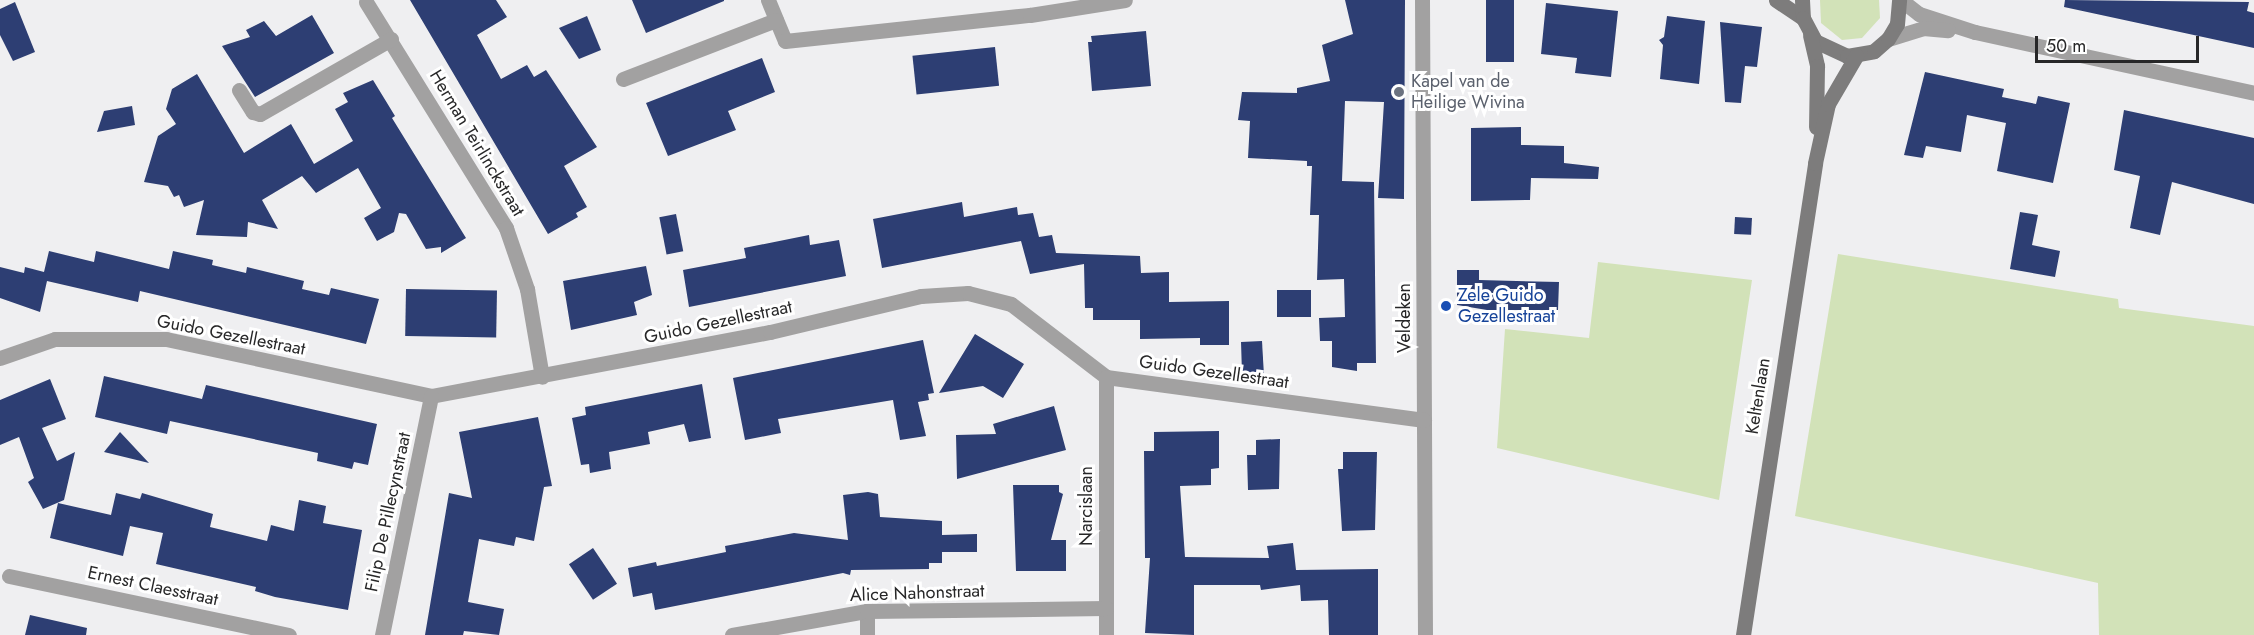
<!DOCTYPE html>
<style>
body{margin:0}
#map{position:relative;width:2254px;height:635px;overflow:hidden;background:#efeff1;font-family:Jost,sans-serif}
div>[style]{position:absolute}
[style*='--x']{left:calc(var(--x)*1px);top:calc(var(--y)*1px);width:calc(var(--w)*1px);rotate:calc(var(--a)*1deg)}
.green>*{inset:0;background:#d2e2b8}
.building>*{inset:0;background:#2d3e73;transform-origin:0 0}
.street>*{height:15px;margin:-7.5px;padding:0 7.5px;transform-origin:7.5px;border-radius:7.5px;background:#a2a1a1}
.secondary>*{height:15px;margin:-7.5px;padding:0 7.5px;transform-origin:7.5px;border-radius:7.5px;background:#7d7c7c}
.dots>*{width:16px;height:16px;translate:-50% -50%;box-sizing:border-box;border:3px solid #fff;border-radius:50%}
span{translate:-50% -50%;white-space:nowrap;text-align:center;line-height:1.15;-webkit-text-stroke:6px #fff;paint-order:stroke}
.worship-label{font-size:18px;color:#5b616d}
.left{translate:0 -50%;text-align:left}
.street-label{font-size:18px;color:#272728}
.transit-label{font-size:18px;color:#164399}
.scale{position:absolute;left:2035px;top:36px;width:164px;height:27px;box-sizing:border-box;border:3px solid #272728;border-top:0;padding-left:8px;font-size:18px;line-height:21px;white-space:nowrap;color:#272728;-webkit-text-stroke:4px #fff;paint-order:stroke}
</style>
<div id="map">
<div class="green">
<i style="clip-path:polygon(1820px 0,1879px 0,1880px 18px,1862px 38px,1842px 40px,1821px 23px)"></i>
<i style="clip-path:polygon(1838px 254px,2118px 299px,2119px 308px,2254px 326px,2254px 635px,2099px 635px,2098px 583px,1795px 516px)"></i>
<i style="clip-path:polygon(1598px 262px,1752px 280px,1719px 500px,1497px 448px,1505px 329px,1589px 338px)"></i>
</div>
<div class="building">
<i style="clip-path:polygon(410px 0,496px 0,507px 17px,477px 35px,501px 79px,527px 65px,534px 77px,546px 70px,597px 147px,564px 166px,587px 207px,576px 213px,578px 217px,548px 234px)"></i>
<i style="clip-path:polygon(632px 0,724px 0,724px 1px,646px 33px)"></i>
<i style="clip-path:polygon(1345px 0,1405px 0,1404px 199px,1378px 198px,1384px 102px,1345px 101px,1342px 181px,1374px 182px,1376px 363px,1357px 363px,1357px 371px,1332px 367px,1332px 341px,1320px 341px,1319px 318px,1345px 317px,1344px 279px,1317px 280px,1319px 215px,1310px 215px,1312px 166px,1307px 166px,1307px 161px,1248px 158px,1250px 121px,1238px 120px,1242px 92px,1297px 93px,1297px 88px,1330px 81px,1322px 45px,1353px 34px)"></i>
<i style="left:1486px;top:0;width:28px;height:62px"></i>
<i style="clip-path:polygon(2065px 0,2249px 2px,2247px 11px,2254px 13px,2254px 48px,2064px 7px)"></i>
<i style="clip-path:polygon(15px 2px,35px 52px,13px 61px,0 35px,0 9px)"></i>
<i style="clip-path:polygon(1546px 3px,1618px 11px,1611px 77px,1575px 73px,1577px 58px,1541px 54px)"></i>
<i style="clip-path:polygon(312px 15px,334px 53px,255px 97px,222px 46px,250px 37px,246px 30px,264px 21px,276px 36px)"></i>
<i style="clip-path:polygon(587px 16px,601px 50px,579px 59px,559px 28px)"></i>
<i style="clip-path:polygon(1667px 16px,1705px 21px,1699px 84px,1660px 79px,1663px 45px,1659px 40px,1664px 37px)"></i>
<i style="clip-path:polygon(1720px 22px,1762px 27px,1757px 67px,1745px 66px,1741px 103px,1725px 102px)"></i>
<i style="clip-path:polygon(1146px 31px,1151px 86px,1092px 91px,1088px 42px,1092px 42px,1091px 36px)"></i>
<i style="left:995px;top:47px;width:39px;height:83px;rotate:84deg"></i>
<i style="clip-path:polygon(762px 58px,775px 92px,728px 111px,736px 130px,668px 156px,646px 103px)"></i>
<i style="clip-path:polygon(1925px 72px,2004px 89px,2002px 97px,2036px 104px,2038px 96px,2070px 103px,2053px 183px,1997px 171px,2006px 123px,1967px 115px,1961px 152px,1926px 146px,1923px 158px,1904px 155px)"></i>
<i style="clip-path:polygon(197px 74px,244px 153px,291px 124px,314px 164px,353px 141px,335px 109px,348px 102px,343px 93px,373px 80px,395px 116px,392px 118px,466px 238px,441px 253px,441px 247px,426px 249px,406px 214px,399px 213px,394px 232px,377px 241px,364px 218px,381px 208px,358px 168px,316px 193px,302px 176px,262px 200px,278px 229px,248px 222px,247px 237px,196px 235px,204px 200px,184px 207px,179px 195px,174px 197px,168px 186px,144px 182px,158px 136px,176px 124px,166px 109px,172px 89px)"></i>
<i style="clip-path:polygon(132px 106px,135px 125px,97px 132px,104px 111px)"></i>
<i style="clip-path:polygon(2124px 110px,2254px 138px,2254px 204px,2172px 182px,2160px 235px,2130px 228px,2140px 176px,2114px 170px)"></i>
<i style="clip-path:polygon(1521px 127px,1521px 145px,1564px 146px,1564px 163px,1599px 167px,1598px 179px,1531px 178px,1530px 200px,1471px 201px,1471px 128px)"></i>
<i style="clip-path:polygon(962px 202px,964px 217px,1017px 207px,1018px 215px,1033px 213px,1039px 237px,1052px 235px,1056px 253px,1140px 256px,1141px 273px,1169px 272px,1169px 302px,1229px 301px,1229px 345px,1200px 345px,1200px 338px,1140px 339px,1140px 320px,1093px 320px,1093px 308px,1085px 308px,1084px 264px,1030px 274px,1021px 241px,882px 268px,873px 219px)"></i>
<i style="clip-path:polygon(2020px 212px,2038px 215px,2032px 245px,2060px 251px,2055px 277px,2010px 269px)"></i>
<i style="left:676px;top:214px;width:38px;height:17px;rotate:79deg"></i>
<i style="left:1735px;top:217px;width:17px;height:17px;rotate:3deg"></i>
<i style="clip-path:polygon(809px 235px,810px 245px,839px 240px,846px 276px,689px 307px,683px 270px,746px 258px,744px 248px)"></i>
<i style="clip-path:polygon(49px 251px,94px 262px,96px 251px,169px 269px,173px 251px,213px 260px,212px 265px,246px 273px,247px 267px,304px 281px,302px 289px,329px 295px,331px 288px,379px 299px,366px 344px,140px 291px,138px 302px,47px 281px,40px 312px,0 298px,0 267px,24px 273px,25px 267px,44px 272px)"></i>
<i style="clip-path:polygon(646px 266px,652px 295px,634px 302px,637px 315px,571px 330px,563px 281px)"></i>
<i style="clip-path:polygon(1457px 270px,1479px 270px,1479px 280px,1559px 282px,1558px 310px,1487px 310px,1457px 305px)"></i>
<i style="left:406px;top:289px;width:91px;height:47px;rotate:1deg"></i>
<i style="left:1277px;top:290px;width:34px;height:27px"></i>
<i style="clip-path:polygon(975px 334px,1024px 364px,1003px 398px,983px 386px,939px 393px)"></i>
<i style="clip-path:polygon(923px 340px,934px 393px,928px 394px,929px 400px,918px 402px,926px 436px,900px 440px,893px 400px,778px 419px,781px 433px,745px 440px,733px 378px)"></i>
<i style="clip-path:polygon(1262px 341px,1264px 376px,1242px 373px,1241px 342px)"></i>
<i style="clip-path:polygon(104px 376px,202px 399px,206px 385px,377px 424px,368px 465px,354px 462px,352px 469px,317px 461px,318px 453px,170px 421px,167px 434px,95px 417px)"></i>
<i style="clip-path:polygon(50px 379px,66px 419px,42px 428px,57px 461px,75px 452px,64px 500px,43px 509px,28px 482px,34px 478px,19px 437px,0 445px,0 400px)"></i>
<i style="clip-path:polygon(702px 384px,711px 438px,689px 442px,684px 424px,648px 432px,650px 444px,609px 452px,611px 469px,590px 473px,589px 464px,581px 465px,572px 418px,586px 415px,585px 407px)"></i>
<i style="clip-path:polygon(1054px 406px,1066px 450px,957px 479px,956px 435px,996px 434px,993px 424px)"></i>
<i style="clip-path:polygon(538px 417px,552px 486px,544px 487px,534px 541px,516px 537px,514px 546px,479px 539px,468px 602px,504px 609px,499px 635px,464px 631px,463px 635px,425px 635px,449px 493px,472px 498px,459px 432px)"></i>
<i style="clip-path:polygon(1219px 431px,1219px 468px,1211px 469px,1211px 485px,1180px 486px,1185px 557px,1269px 558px,1267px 546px,1293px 543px,1296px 570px,1378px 569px,1378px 635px,1329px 635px,1328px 600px,1301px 601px,1300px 585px,1261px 590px,1260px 585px,1194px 585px,1194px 635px,1145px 633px,1150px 558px,1145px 558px,1144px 451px,1154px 451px,1154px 432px)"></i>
<i style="clip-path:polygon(120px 432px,149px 463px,104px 452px)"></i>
<i style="clip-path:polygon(1280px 439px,1279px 489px,1248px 490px,1247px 455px,1256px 455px,1256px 440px)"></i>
<i style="clip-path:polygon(1343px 452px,1377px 452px,1375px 530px,1342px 531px,1338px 469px,1343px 469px)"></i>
<i style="clip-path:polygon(1013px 485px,1059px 485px,1059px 492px,1063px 494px,1051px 540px,1066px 540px,1066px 571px,1016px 571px)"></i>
<i style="clip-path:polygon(868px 492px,878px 494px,880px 517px,942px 521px,942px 535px,977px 534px,977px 552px,942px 552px,942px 563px,929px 563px,929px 569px,851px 570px,850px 575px,843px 573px,655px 610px,652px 593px,633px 597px,628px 568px,656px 562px,657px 566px,726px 552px,725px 546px,794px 533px,848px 540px,843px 495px)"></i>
<i style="clip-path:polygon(116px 493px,140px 499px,142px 493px,213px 514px,210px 527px,267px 541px,271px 525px,294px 531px,299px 500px,326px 506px,323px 523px,362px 530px,348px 610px,275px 597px,255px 591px,256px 587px,156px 564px,163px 533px,130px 526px,123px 556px,50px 538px,58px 503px,111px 515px)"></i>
<i style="left:593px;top:548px;width:43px;height:29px;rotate:56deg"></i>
<i style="clip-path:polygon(30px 615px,87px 628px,86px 635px,25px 635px)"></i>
</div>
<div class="street">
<i style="--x:768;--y:0;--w:44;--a:67.5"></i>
<i style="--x:785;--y:41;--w:246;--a:-6.1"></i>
<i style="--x:1030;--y:15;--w:96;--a:-9"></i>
<i style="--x:1422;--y:0;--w:635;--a:89.73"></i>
<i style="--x:1901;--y:0;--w:23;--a:38"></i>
<i style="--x:1919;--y:14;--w:59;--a:17.8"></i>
<i style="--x:1975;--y:32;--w:286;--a:12.3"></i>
<i style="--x:366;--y:2;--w:266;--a:58.2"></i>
<i style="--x:506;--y:228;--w:65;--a:71"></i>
<i style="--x:527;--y:289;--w:89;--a:80.3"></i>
<i style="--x:1888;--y:39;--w:37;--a:-17"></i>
<i style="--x:1923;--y:28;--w:25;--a:5"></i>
<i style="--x:623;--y:79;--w:164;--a:-21.1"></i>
<i style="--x:239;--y:90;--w:26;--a:58"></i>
<i style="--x:253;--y:112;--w:7;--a:16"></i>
<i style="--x:260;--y:114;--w:151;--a:-29.8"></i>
<i style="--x:0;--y:358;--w:58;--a:-19.1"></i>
<i style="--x:55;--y:339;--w:111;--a:0"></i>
<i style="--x:166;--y:339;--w:271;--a:12.1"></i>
<i style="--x:431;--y:396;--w:345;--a:-10.7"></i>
<i style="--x:770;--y:332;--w:155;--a:-13.4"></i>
<i style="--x:921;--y:296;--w:47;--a:-3.7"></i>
<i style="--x:968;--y:293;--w:44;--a:14.3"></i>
<i style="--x:1011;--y:304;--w:120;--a:37.5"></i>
<i style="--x:1106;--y:377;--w:321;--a:7.7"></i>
<i style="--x:1106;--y:377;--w:258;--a:90"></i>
<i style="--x:9;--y:576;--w:286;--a:11.9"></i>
<i style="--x:867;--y:611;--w:24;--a:90"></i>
<i style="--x:382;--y:635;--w:244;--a:-78.4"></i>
<i style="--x:732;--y:635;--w:137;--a:-10.1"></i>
<i style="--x:867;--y:611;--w:239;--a:-0.7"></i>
</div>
<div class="secondary">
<i style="--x:1776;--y:0;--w:32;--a:34"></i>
<i style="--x:1802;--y:0;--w:18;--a:87"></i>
<i style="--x:1803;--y:18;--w:26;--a:62"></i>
<i style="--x:1815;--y:41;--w:35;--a:25"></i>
<i style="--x:1847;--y:56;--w:27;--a:-10"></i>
<i style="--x:1874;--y:51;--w:18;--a:-41"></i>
<i style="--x:1888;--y:39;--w:17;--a:-59"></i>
<i style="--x:1897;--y:24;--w:24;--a:-85"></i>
<i style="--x:1810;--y:35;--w:32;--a:77"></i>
<i style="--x:1817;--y:66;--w:61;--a:90.9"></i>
<i style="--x:1743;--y:635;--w:477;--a:-81.3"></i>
<i style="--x:1815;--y:163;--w:60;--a:-77.6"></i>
<i style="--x:1828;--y:104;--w:56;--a:-59.7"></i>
</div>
<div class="dots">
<i style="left:1399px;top:92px;background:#6b7280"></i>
<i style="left:1446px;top:306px;background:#1a4fb4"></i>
</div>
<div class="worship-label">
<span class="left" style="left:1411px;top:92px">Kapel van de<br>Heilige Wivina</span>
</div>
<div class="street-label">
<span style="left:477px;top:143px;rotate:59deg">Herman Teirlinckstraat</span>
<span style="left:1404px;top:318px;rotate:-90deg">Veldeken</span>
<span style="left:718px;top:322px;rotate:-12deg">Guido Gezellestraat</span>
<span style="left:231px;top:335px;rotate:11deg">Guido Gezellestraat</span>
<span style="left:1214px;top:372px;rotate:8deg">Guido Gezellestraat</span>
<span style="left:1758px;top:396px;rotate:-81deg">Keltenlaan</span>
<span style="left:1086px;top:506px;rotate:-90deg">Narcislaan</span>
<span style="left:388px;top:512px;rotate:-78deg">Filip De Pillecynstraat</span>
<span style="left:153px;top:586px;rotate:12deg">Ernest Claesstraat</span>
<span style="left:917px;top:593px;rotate:-2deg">Alice Nahonstraat</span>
</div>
<div class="transit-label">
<span class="left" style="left:1458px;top:306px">Zele Guido<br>Gezellestraat</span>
</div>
<div class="scale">50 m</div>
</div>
